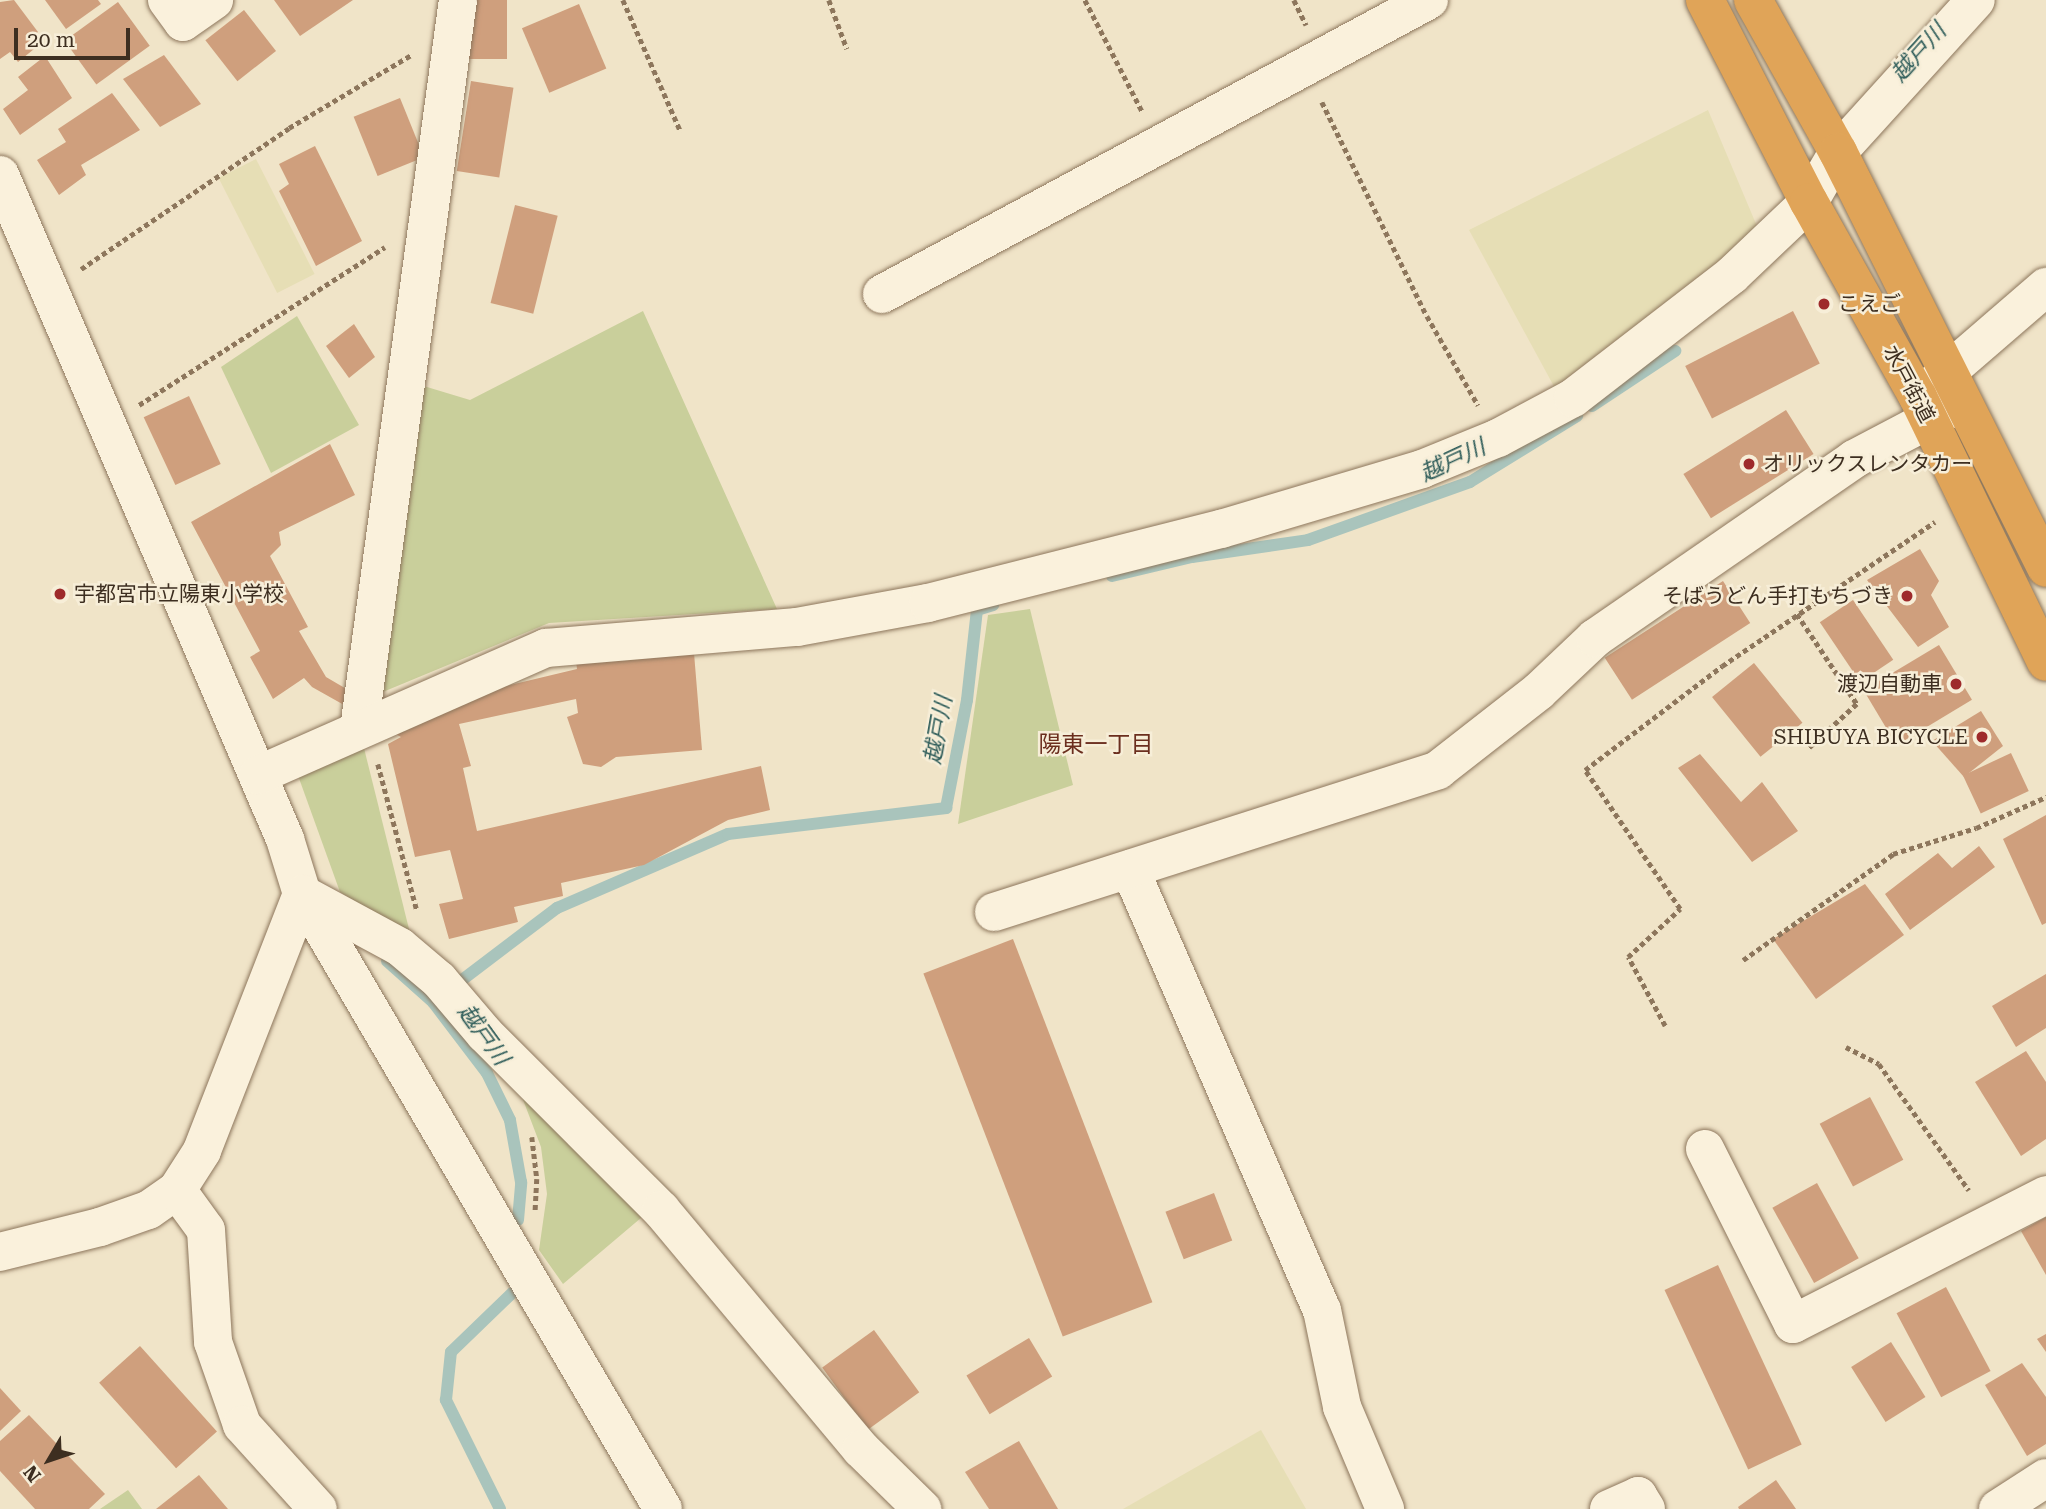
<!DOCTYPE html>
<meta charset="utf-8">
<style>
body{margin:0}
#map{position:relative;width:2046px;height:1509px;overflow:hidden;background:#f0e4c8;font-family:"Roboto Serif","Noto Sans JP",serif}
div>[style]{position:absolute}
[style*='--x']{left:calc(var(--x)*1px);top:calc(var(--y)*1px);width:calc(var(--w)*1px);rotate:calc(var(--a)*1deg)}
.farmland>*{inset:0;background:#e6deb5;transform-origin:0 0}
.green>*{inset:0;background:#c9cf9b}
.stream>*{height:12px;margin:-6px;padding:0 6px;transform-origin:6px;border-radius:6px;background:#a9c4bc}
.building>*{inset:0;background:#cf9f7d;transform-origin:0 0}
.path>*{height:4.5px;margin-top:-2.25px;transform-origin:0;background:repeating-linear-gradient(90deg,#8d765c 0 5px,transparent 0 8.5px)}
.roads{filter:drop-shadow(0 0 2px #8d765c) drop-shadow(0 0 2px #8d765c)}
.minor>*{height:38px;margin:-19px;padding:0 19px;transform-origin:19px;border-radius:19px;background:#faf1dc}
.highway>*{height:38px;margin:-19px;padding:0 19px;transform-origin:19px;border-radius:19px;background:#e0a458}
.dots>*{width:19px;height:19px;translate:-50% -50%;box-sizing:border-box;border:4px solid #f7eed8;border-radius:50%}
span{translate:-50% -50%;white-space:nowrap;text-align:center;line-height:1.15;-webkit-text-stroke:5px #f7eed8;paint-order:stroke}
.poi-label{font-size:21px;color:#3d2e20}
.left{translate:0 -50%;text-align:left}
.right{translate:-100% -50%;text-align:right}
.street-label{font-size:21px;color:#3d2e20}
.water-label{font-size:23px;color:#2f5d5a;font-style:italic}
.neighbourhood-label{font-size:23px;color:#6b2e1e}
.north{position:absolute;left:14px;top:1425px;width:70px;height:70px;-webkit-text-stroke:5px #f7eed8;paint-order:stroke;rotate:231deg;font-size:19px;font-weight:700;line-height:28px;text-align:center;color:#3d2e20}
.north::after{content:'';display:block;margin:auto;width:24px;height:32px;background:#3d2e20;clip-path:polygon(50% 0,100% 100%,50% 72%,0 100%)}
.scale{position:absolute;left:14px;top:28px;width:116px;height:32px;box-sizing:border-box;border:4px solid #3d2e20;border-top:0;padding-left:9px;font-size:21px;line-height:24px;white-space:nowrap;color:#3d2e20;-webkit-text-stroke:5px #f7eed8;paint-order:stroke}
</style>
<div id="map">
<div class="farmland">
<i style="clip-path:polygon(1708px 110px,1759px 231px,1557px 392px,1469px 230px)"></i>
<i style="left:256px;top:159px;width:129px;height:42px;rotate:63deg"></i>
<i style="clip-path:polygon(1261px 1430px,1306px 1509px,1123px 1509px)"></i>
</div>
<div class="green">
<i style="clip-path:polygon(643px 311px,777px 609px,549px 623px,378px 694px,417px 384px,470px 400px)"></i>
<i style="clip-path:polygon(297px 316px,359px 425px,271px 473px,221px 367px)"></i>
<i style="clip-path:polygon(1030px 609px,1073px 785px,958px 824px,988px 615px)"></i>
<i style="clip-path:polygon(361px 736px,411px 937px,340px 892px,296px 770px)"></i>
<i style="clip-path:polygon(514px 1076px,648px 1212px,563px 1284px,539px 1250px,547px 1194px,541px 1147px)"></i>
<i style="clip-path:polygon(128px 1490px,142px 1509px,100px 1509px)"></i>
</div>
<div class="stream">
<i style="--x:1592;--y:406;--w:100;--a:-33.5"></i>
<i style="--x:1112;--y:576;--w:82;--a:-13.4"></i>
<i style="--x:1192;--y:557;--w:117;--a:-8.3"></i>
<i style="--x:1308;--y:540;--w:172;--a:-19.7"></i>
<i style="--x:1470;--y:482;--w:126;--a:-31.7"></i>
<i style="--x:387;--y:961;--w:62;--a:41.7"></i>
<i style="--x:518;--y:1220;--w:38;--a:-85"></i>
<i style="--x:521;--y:1182;--w:63;--a:-100.1"></i>
<i style="--x:510;--y:1120;--w:52;--a:-116.1"></i>
<i style="--x:487;--y:1073;--w:89;--a:-127.3"></i>
<i style="--x:433;--y:1002;--w:156;--a:-37.2"></i>
<i style="--x:557;--y:908;--w:186;--a:-23.4"></i>
<i style="--x:728;--y:834;--w:220;--a:-6.8"></i>
<i style="--x:946;--y:808;--w:110;--a:-79"></i>
<i style="--x:967;--y:700;--w:91;--a:-83.7"></i>
<i style="--x:977;--y:610;--w:17;--a:-17"></i>
<i style="--x:500;--y:1509;--w:122;--a:-116.4"></i>
<i style="--x:446;--y:1400;--w:48;--a:-84.1"></i>
<i style="--x:451;--y:1352;--w:85;--a:-44"></i>
</div>
<div class="building">
<i style="clip-path:polygon(14px 0,38px 32px,33px 36px,39px 45px,18px 62px,10px 52px,0 59px,0 2px)"></i>
<i style="clip-path:polygon(45px 0,98px 0,101px 4px,66px 29px)"></i>
<i style="clip-path:polygon(274px 0,353px 0,300px 36px)"></i>
<i style="left:465px;top:0;width:42px;height:59px"></i>
<i style="left:118px;top:2px;width:54px;height:66px;rotate:54deg"></i>
<i style="left:579px;top:4px;width:70px;height:62px;rotate:67deg"></i>
<i style="left:244px;top:10px;width:52px;height:49px;rotate:52deg"></i>
<i style="clip-path:polygon(164px 55px,201px 104px,160px 127px,123px 79px)"></i>
<i style="clip-path:polygon(45px 56px,72px 98px,20px 135px,3px 109px,28px 90px,18px 77px)"></i>
<i style="left:471px;top:81px;width:43px;height:91px;rotate:9deg"></i>
<i style="clip-path:polygon(112px 93px,140px 130px,81px 165px,86px 175px,59px 195px,37px 160px,66px 142px,58px 129px)"></i>
<i style="left:400px;top:98px;width:64px;height:50px;rotate:68deg"></i>
<i style="clip-path:polygon(315px 146px,362px 241px,316px 266px,279px 191px,289px 184px,279px 164px)"></i>
<i style="left:515px;top:205px;width:44px;height:101px;rotate:14deg"></i>
<i style="left:1793px;top:311px;width:59px;height:121px;rotate:63deg"></i>
<i style="clip-path:polygon(354px 324px,375px 357px,349px 378px,326px 346px)"></i>
<i style="left:189px;top:396px;width:75px;height:50px;rotate:65deg"></i>
<i style="left:1786px;top:410px;width:52px;height:121px;rotate:58deg"></i>
<i style="clip-path:polygon(330px 444px,355px 495px,279px 532px,281px 545px,270px 556px,308px 627px,299px 631px,326px 677px,408px 725px,468px 695px,577px 669px,576px 661px,694px 653px,702px 750px,616px 757px,601px 767px,583px 764px,567px 717px,578px 713px,576px 699px,459px 724px,471px 766px,463px 768px,477px 831px,761px 766px,770px 810px,728px 820px,644px 865px,561px 883px,563px 896px,514px 907px,518px 922px,449px 939px,439px 904px,463px 899px,450px 850px,415px 857px,388px 744px,401px 737px,312px 687px,304px 678px,273px 699px,250px 657px,260px 651px,191px 522px)"></i>
<i style="clip-path:polygon(1920px 549px,1939px 581px,1931px 595px,1949px 627px,1918px 647px,1867px 580px)"></i>
<i style="left:1723px;top:581px;width:50px;height:141px;rotate:57deg"></i>
<i style="left:1853px;top:600px;width:72px;height:40px;rotate:56deg"></i>
<i style="left:1939px;top:645px;width:64px;height:88px;rotate:59deg"></i>
<i style="left:1754px;top:663px;width:77px;height:54px;rotate:51deg"></i>
<i style="clip-path:polygon(1981px 711px,2003px 746px,1964px 777px,1932px 741px)"></i>
<i style="left:2011px;top:753px;width:42px;height:53px;rotate:65deg"></i>
<i style="clip-path:polygon(1700px 754px,1741px 802px,1762px 782px,1798px 831px,1752px 862px,1678px 768px)"></i>
<i style="clip-path:polygon(2046px 815px,2046px 923px,2042px 925px,2003px 839px)"></i>
<i style="clip-path:polygon(1979px 846px,1995px 867px,1910px 930px,1885px 894px,1938px 853px,1952px 868px)"></i>
<i style="clip-path:polygon(1865px 884px,1904px 935px,1816px 999px,1773px 939px)"></i>
<i style="left:1013px;top:939px;width:389px;height:96px;rotate:69deg"></i>
<i style="clip-path:polygon(2046px 974px,2046px 1028px,2016px 1047px,1992px 1006px)"></i>
<i style="clip-path:polygon(2026px 1051px,2046px 1082px,2046px 1139px,2021px 1156px,1975px 1082px)"></i>
<i style="left:1870px;top:1097px;width:71px;height:57px;rotate:62deg"></i>
<i style="left:1817px;top:1183px;width:86px;height:51px;rotate:61deg"></i>
<i style="left:1214px;top:1193px;width:51px;height:52px;rotate:69deg"></i>
<i style="clip-path:polygon(2046px 1217px,2046px 1275px,2021px 1231px)"></i>
<i style="left:1718px;top:1265px;width:198px;height:59px;rotate:65deg"></i>
<i style="left:1946px;top:1287px;width:95px;height:56px;rotate:62deg"></i>
<i style="left:874px;top:1330px;width:77px;height:64px;rotate:54deg"></i>
<i style="clip-path:polygon(2046px 1334px,2046px 1352px,2037px 1339px)"></i>
<i style="left:1029px;top:1338px;width:45px;height:73px;rotate:59deg"></i>
<i style="left:1891px;top:1342px;width:65px;height:47px;rotate:58deg"></i>
<i style="left:140px;top:1346px;width:115px;height:55px;rotate:48deg"></i>
<i style="clip-path:polygon(2022px 1363px,2046px 1397px,2046px 1444px,2027px 1456px,1985px 1385px)"></i>
<i style="clip-path:polygon(0 1388px,21px 1411px,0 1431px)"></i>
<i style="clip-path:polygon(29px 1415px,105px 1494px,89px 1509px,35px 1509px,0 1471px,0 1441px)"></i>
<i style="clip-path:polygon(1019px 1441px,1058px 1509px,989px 1509px,965px 1472px)"></i>
<i style="clip-path:polygon(199px 1475px,228px 1509px,156px 1509px)"></i>
<i style="clip-path:polygon(1776px 1480px,1796px 1509px,1739px 1509px,1738px 1507px)"></i>
</div>
<div class="path">
<i style="--x:623;--y:0;--w:144;--a:66.3"></i>
<i style="--x:829;--y:0;--w:52;--a:69.8"></i>
<i style="--x:1085;--y:0;--w:127;--a:62.8"></i>
<i style="--x:1294;--y:0;--w:28;--a:64"></i>
<i style="--x:1322;--y:102;--w:238;--a:63.9"></i>
<i style="--x:1427;--y:316;--w:103;--a:60.2"></i>
<i style="--x:81;--y:269;--w:251;--a:-34.1"></i>
<i style="--x:289;--y:128;--w:142;--a:-30.9"></i>
<i style="--x:139;--y:405;--w:292;--a:-32.7"></i>
<i style="--x:1797;--y:614;--w:108;--a:56.3"></i>
<i style="--x:1857;--y:704;--w:67;--a:137.4"></i>
<i style="--x:378;--y:764;--w:152;--a:75.1"></i>
<i style="--x:1743;--y:960;--w:184;--a:-35.2"></i>
<i style="--x:1893;--y:854;--w:87;--a:-17.4"></i>
<i style="--x:1976;--y:828;--w:77;--a:-23.9"></i>
<i style="--x:1665;--y:1026;--w:78;--a:-118.2"></i>
<i style="--x:1628;--y:957;--w:71;--a:-42.7"></i>
<i style="--x:1680;--y:909;--w:168;--a:-124.4"></i>
<i style="--x:1585;--y:770;--w:172;--a:-37.2"></i>
<i style="--x:1722;--y:666;--w:257;--a:-34.1"></i>
<i style="--x:1846;--y:1047;--w:37;--a:27"></i>
<i style="--x:1879;--y:1064;--w:155;--a:54.5"></i>
<i style="--x:532;--y:1137;--w:42;--a:83.2"></i>
<i style="--x:537;--y:1179;--w:33;--a:93"></i>
</div>
<div class="roads">
<div class="minor">
<i style="--x:167;--y:0;--w:27;--a:54"></i>
<i style="--x:183;--y:22;--w:38;--a:-35"></i>
<i style="--x:0;--y:175;--w:723;--a:66.77"></i>
<i style="--x:285;--y:839;--w:58;--a:72.8"></i>
<i style="--x:302;--y:894;--w:276;--a:111.3"></i>
<i style="--x:202;--y:1151;--w:46;--a:122.7"></i>
<i style="--x:177;--y:1190;--w:35;--a:145"></i>
<i style="--x:148;--y:1210;--w:51;--a:160.5"></i>
<i style="--x:100;--y:1227;--w:103;--a:166"></i>
<i style="--x:882;--y:294;--w:621;--a:-28.26"></i>
<i style="--x:1922;--y:394;--w:164;--a:-40.8"></i>
<i style="--x:359;--y:729;--w:736;--a:-82.27"></i>
<i style="--x:258;--y:775;--w:315;--a:-23.8"></i>
<i style="--x:546;--y:648;--w:252;--a:-4.8"></i>
<i style="--x:797;--y:627;--w:133;--a:-10.4"></i>
<i style="--x:928;--y:603;--w:302;--a:-14.2"></i>
<i style="--x:1221;--y:529;--w:210;--a:-16.6"></i>
<i style="--x:1422;--y:469;--w:82;--a:-22.2"></i>
<i style="--x:1498;--y:438;--w:85;--a:-28.1"></i>
<i style="--x:1573;--y:398;--w:201;--a:-37.7"></i>
<i style="--x:1732;--y:275;--w:106;--a:-43.5"></i>
<i style="--x:1809;--y:202;--w:58;--a:-59.9"></i>
<i style="--x:1838;--y:152;--w:205;--a:-47.8"></i>
<i style="--x:1130;--y:869;--w:481;--a:66.5"></i>
<i style="--x:1322;--y:1310;--w:99;--a:78.3"></i>
<i style="--x:1342;--y:1407;--w:111;--a:67.1"></i>
<i style="--x:302;--y:894;--w:111;--a:28.4"></i>
<i style="--x:400;--y:947;--w:51;--a:40.2"></i>
<i style="--x:439;--y:980;--w:71;--a:49.6"></i>
<i style="--x:485;--y:1034;--w:249;--a:45"></i>
<i style="--x:661;--y:1210;--w:312;--a:50.1"></i>
<i style="--x:861;--y:1449;--w:86;--a:44.5"></i>
<i style="--x:302;--y:894;--w:713;--a:59.59"></i>
<i style="--x:994;--y:912;--w:466;--a:-17.7"></i>
<i style="--x:1438;--y:770;--w:128;--a:-38"></i>
<i style="--x:1539;--y:691;--w:77;--a:-43.4"></i>
<i style="--x:1595;--y:638;--w:315;--a:-34.6"></i>
<i style="--x:1854;--y:459;--w:116;--a:-27.7"></i>
<i style="--x:1705;--y:1149;--w:196;--a:63.3"></i>
<i style="--x:1793;--y:1324;--w:284;--a:-27"></i>
<i style="--x:177;--y:1190;--w:49;--a:54.1"></i>
<i style="--x:206;--y:1230;--w:112;--a:86.4"></i>
<i style="--x:213;--y:1342;--w:88;--a:70.7"></i>
<i style="--x:242;--y:1425;--w:113;--a:47.9"></i>
<i style="--x:1609;--y:1509;--w:32;--a:-24"></i>
<i style="--x:1638;--y:1496;--w:15;--a:58"></i>
<i style="--x:1998;--y:1509;--w:57;--a:-32.9"></i>
</div>
<div class="highway">
<i style="--x:1705;--y:0;--w:227;--a:62.8"></i>
<i style="--x:1809;--y:202;--w:223;--a:60.8"></i>
<i style="--x:1918;--y:397;--w:294;--a:64.2"></i>
<i style="--x:1753;--y:0;--w:174;--a:60.8"></i>
<i style="--x:1838;--y:152;--w:465;--a:63.4"></i>
</div>
</div>
<div class="dots">
<i style="left:1824px;top:304px;background:#9e2a2b"></i>
<i style="left:1749px;top:464px;background:#9e2a2b"></i>
<i style="left:60px;top:594px;background:#9e2a2b"></i>
<i style="left:1907px;top:596px;background:#9e2a2b"></i>
<i style="left:1956px;top:684px;background:#9e2a2b"></i>
<i style="left:1982px;top:737px;background:#9e2a2b"></i>
</div>
<div class="poi-label">
<span class="left" style="left:1838px;top:304px">こえご</span>
<span class="left" style="left:1763px;top:464px">オリックスレンタカー</span>
<span class="left" style="left:74px;top:594px">宇都宮市立陽東小学校</span>
<span class="right" style="left:1893px;top:596px">そばうどん手打もちづき</span>
<span class="right" style="left:1942px;top:684px">渡辺自動車</span>
<span class="right" style="left:1968px;top:737px">SHIBUYA BICYCLE</span>
</div>
<div class="street-label">
<span style="left:1909px;top:384px;rotate:62deg">水戸街道</span>
</div>
<div class="water-label">
<span style="left:1919px;top:53px;rotate:-48deg">越戸川</span>
<span style="left:1453px;top:461px;rotate:-25deg">越戸川</span>
<span style="left:939px;top:730px;rotate:-80deg">越戸川</span>
<span style="left:483px;top:1035px;rotate:54deg">越戸川</span>
</div>
<div class="neighbourhood-label">
<span style="left:1096px;top:745px">陽東一丁目</span>
</div>
<div class="north">N</div>
<div class="scale">20 m</div>
</div>
